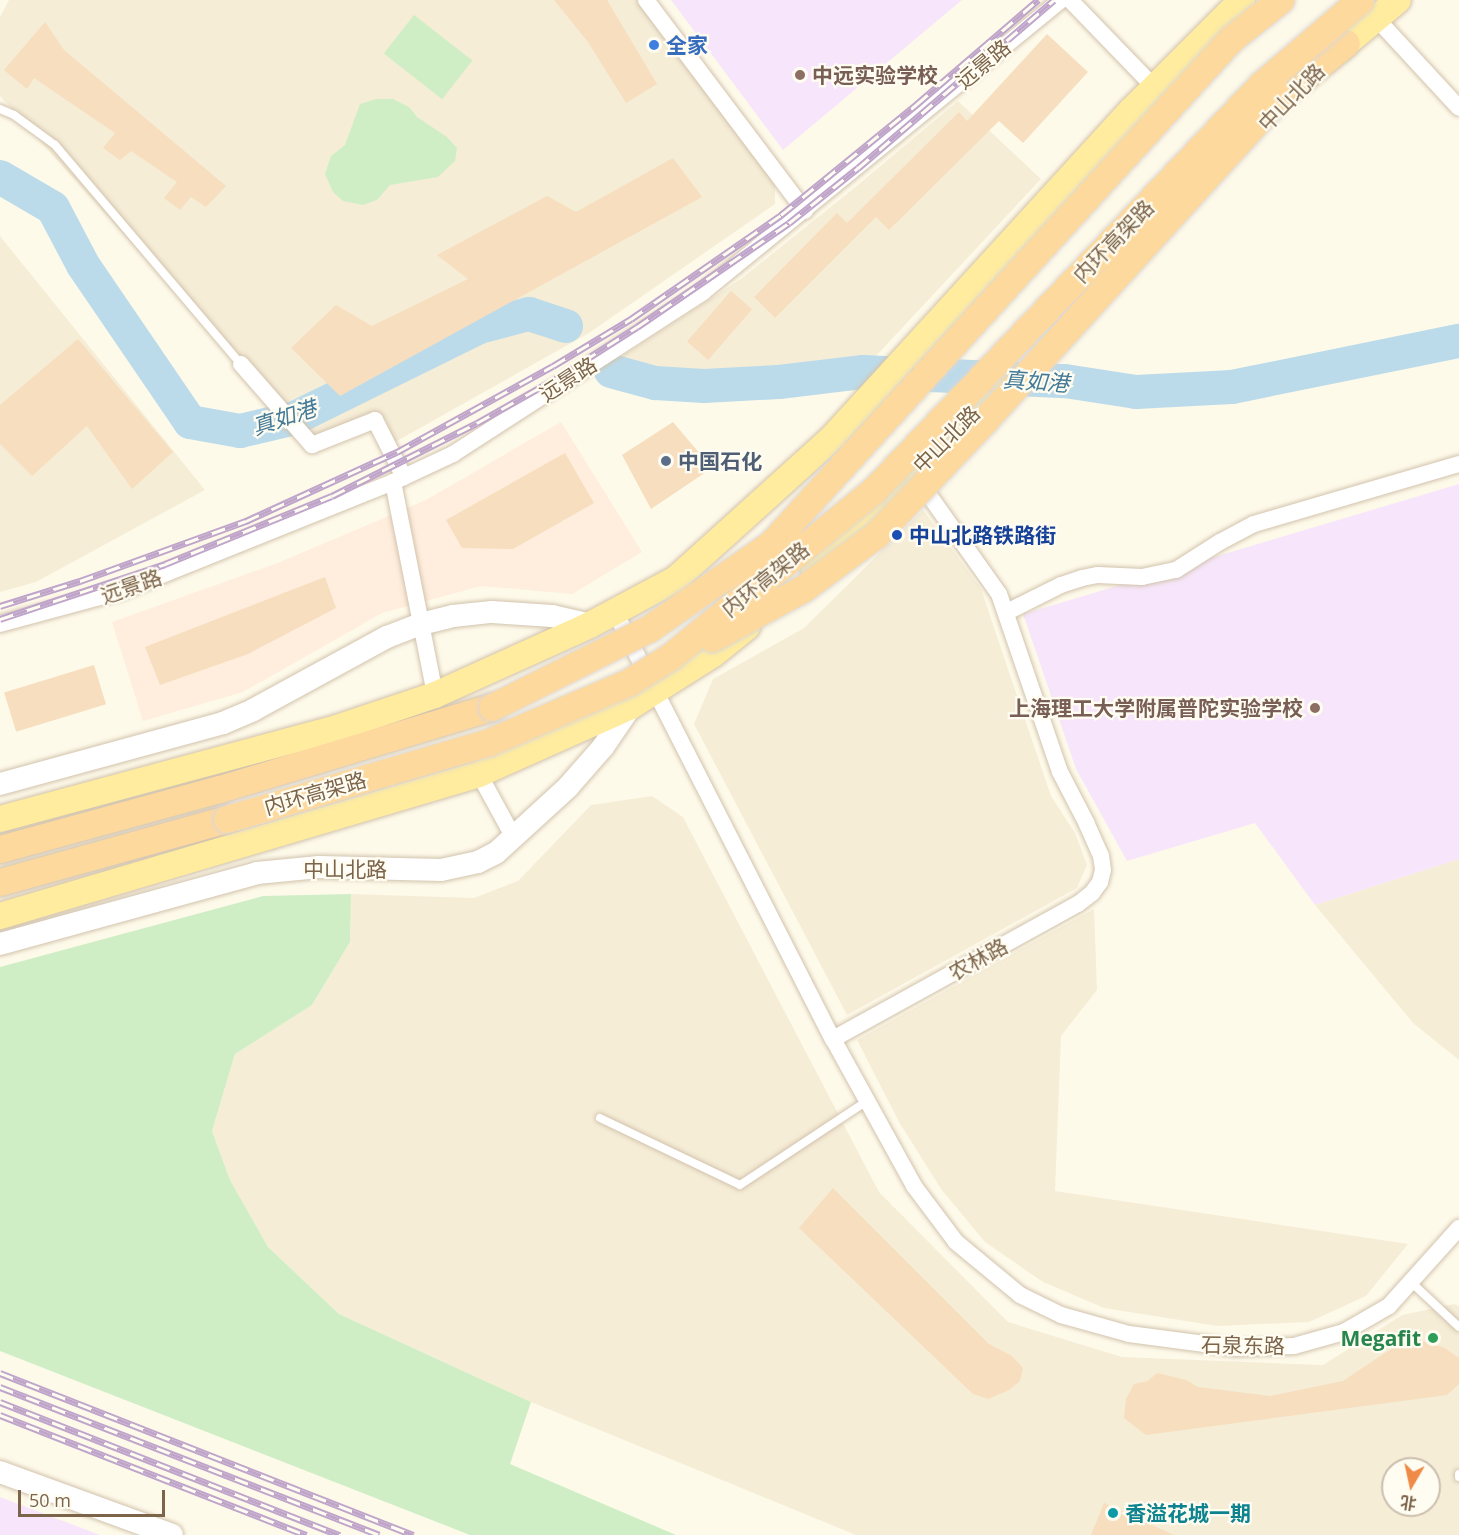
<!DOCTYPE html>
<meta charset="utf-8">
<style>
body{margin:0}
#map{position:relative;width:1459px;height:1535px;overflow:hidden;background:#fefaea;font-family:"Open Sans","Noto Sans SC",sans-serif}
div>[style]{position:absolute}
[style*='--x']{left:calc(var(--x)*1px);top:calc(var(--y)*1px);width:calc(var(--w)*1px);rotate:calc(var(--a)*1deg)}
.residential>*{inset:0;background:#f6edd7}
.commercial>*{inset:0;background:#ffeddd}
.education>*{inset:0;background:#f7e6fb}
.green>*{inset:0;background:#cfeec6;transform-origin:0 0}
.river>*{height:34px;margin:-17px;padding:0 17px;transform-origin:17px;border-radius:17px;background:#bcdbea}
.building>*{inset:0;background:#f6debf;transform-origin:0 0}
.roads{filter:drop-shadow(0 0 2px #d2c3ad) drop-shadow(0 0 2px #d2c3ad)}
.service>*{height:8px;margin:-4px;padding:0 4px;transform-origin:4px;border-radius:4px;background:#fff}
.minor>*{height:16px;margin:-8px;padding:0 8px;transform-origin:8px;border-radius:8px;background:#fff}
.secondary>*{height:22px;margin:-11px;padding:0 11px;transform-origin:11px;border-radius:11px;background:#fff}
.primary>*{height:26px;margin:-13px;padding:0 13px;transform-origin:13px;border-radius:13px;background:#ffec9f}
.trunk>*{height:27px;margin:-13.5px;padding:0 13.5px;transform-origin:13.5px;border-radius:13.5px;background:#fed99e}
.rail>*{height:7px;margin-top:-3.5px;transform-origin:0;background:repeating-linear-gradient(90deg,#fffcf1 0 14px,#c0a5ca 0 28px);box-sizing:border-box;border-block:2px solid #c0a5ca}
.bridges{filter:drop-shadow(0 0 2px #ddd7d0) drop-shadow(0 0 2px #ddd7d0)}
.trunk-bridge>*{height:27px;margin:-13.5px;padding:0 13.5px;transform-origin:13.5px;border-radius:13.5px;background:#fed99e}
.dots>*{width:16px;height:16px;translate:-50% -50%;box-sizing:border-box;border:3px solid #fffcf1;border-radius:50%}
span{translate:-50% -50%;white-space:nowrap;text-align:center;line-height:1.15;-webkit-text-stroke:4.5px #fffcf1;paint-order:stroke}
.shop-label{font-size:21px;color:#366cbe;font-weight:700}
.left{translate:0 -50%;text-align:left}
.street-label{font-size:21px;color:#7c644a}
.education-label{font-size:21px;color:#785e54;font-weight:700}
.right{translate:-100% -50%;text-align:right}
.service-label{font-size:21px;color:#4e5e75;font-weight:700}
.transit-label{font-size:21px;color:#164399;font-weight:700}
.leisure-label{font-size:21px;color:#27864d;font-weight:700}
.culture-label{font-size:21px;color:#0d838f;font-weight:700}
.water-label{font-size:22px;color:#447b98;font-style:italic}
.north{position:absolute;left:1381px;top:1457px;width:60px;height:60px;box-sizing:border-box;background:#fffcf1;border:2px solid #cbbfae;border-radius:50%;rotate:189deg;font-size:16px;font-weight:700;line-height:24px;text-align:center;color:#7c644a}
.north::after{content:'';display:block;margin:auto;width:21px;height:27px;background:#ef8a47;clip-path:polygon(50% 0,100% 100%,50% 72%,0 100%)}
.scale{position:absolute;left:18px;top:1490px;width:147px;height:27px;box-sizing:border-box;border:3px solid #7c644a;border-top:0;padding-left:8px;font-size:18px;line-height:21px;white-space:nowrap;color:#7c644a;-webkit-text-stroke:4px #fffcf1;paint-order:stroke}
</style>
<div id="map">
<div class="residential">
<i style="clip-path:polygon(9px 0,638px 0,775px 174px,775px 204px,589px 333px,388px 446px,375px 420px,312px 445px,0 96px,0 17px)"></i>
<i style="clip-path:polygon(958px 101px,1041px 179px,876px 356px,773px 370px,669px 373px,621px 357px,741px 279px,853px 189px)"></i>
<i style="clip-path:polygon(0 236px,205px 490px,36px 582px,0 592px)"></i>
<i style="clip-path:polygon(923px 510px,981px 589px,1051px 796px,1075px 833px,1087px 865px,1077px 888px,847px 1015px,694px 724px,713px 679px,804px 628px)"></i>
<i style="clip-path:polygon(evenodd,652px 796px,683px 817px,879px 1192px,1008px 1322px,1122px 1357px,1323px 1365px,1402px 1315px,1454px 1304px,1459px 1306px,1459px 1535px,856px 1535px,531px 1402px,339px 1314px,268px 1247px,230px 1180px,212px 1131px,235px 1054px,312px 1005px,350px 942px,351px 894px,474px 898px,518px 881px,591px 805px,652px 796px,1393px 1469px,1429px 1469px,1429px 1505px,1393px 1505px,1393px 1469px)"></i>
<i style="clip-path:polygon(1459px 859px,1459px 1060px,1413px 1023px,1315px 905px)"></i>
<i style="clip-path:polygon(1094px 909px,1097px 990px,1061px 1036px,1055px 1191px,1408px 1244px,1366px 1296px,1309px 1322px,1217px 1326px,1104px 1308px,1043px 1282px,985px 1242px,941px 1189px,899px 1122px,857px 1040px)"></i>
</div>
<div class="commercial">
<i style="clip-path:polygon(561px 422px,642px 552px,572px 594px,481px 586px,382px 613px,243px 692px,143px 721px,112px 622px,278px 563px,426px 500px)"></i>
</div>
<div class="education">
<i style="clip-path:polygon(671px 0,962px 0,783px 150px)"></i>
<i style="clip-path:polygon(1459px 484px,1459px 859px,1315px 905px,1255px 823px,1127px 861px,1076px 769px,1023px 614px)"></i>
<i style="clip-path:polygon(0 1497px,100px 1535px,0 1535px)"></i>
</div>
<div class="green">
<i style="left:414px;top:15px;width:74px;height:49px;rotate:38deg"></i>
<i style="clip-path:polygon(376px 99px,393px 99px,409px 107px,417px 117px,447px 137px,457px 148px,455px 161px,438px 177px,390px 185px,377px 200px,363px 205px,343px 201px,333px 192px,325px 174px,331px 156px,345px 145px,360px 104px)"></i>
<i style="clip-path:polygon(351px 894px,350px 942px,312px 1005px,235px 1054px,212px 1131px,230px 1180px,268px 1247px,339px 1314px,531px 1402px,510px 1464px,676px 1535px,470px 1535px,0 1351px,0 967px,263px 896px)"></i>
</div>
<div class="river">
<i style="--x:0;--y:177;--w:61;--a:30.3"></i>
<i style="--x:53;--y:208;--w:64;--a:62.2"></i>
<i style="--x:83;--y:265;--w:190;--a:55.7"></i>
<i style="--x:190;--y:422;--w:51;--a:10.2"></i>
<i style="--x:240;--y:431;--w:57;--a:-13.3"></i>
<i style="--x:295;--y:418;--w:205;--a:-26.3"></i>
<i style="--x:479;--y:327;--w:52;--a:-14.6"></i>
<i style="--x:529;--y:314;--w:39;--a:18"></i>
<i style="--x:611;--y:371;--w:46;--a:15.3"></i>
<i style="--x:655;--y:383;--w:49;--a:3.5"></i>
<i style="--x:704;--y:386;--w:75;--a:-3.1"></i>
<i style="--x:779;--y:382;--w:85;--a:-6.8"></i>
<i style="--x:863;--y:372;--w:202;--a:2.6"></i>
<i style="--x:1065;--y:381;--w:72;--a:8.8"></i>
<i style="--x:1136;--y:392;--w:96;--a:-3"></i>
<i style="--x:1232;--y:387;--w:232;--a:-11.5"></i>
</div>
<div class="building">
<i style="clip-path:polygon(554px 0,607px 0,657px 84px,626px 103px,588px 42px)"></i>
<i style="clip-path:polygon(45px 22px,64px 50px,226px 186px,206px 207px,191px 197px,180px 210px,164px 198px,177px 182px,131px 151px,120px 160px,103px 148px,115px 133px,34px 78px,27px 89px,4px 70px)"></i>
<i style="clip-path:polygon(1047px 34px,1088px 72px,1023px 143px,999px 121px,889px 230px,876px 217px,775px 318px,754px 297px,837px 213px,847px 223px,959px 112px,967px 121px)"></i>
<i style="clip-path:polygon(673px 158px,702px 197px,340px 396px,291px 348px,336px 305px,372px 326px,468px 279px,437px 255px,547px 196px,576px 212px)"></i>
<i style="left:731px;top:291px;width:28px;height:67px;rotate:41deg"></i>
<i style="clip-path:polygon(78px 339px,173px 452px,132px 489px,87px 426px,32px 476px,0 444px,0 405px)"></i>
<i style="clip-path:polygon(673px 422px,712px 468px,651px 509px,622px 455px)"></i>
<i style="clip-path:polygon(565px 453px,594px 503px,513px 549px,462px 548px,446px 520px)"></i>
<i style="clip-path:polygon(325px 577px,336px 608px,248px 654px,160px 685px,145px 647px)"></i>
<i style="left:94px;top:665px;width:41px;height:94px;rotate:73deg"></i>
<i style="clip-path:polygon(833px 1188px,989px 1344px,1012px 1356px,1023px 1368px,1020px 1381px,1009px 1390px,988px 1399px,973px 1394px,799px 1228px)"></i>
<i style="clip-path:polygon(1409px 1337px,1445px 1348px,1459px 1358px,1459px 1384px,1447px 1395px,1146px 1435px,1124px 1418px,1126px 1399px,1134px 1384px,1148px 1381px,1157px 1373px,1186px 1380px,1198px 1387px,1270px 1396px,1343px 1381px)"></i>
<i style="clip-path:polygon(1104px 1503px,1174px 1535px,1091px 1535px)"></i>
</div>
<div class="roads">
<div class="service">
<i style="--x:0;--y:109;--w:15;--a:23"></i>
<i style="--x:14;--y:115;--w:51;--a:36.2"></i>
<i style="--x:55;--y:145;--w:287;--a:49.7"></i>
<i style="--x:600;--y:1118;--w:155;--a:25.6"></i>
<i style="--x:740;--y:1185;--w:152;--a:-33.5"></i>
<i style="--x:1412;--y:1283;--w:64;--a:43.1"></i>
<i style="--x:1459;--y:1474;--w:3;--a:90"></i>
</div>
<div class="minor">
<i style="--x:646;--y:0;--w:264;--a:53"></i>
<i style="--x:1070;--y:0;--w:122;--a:46"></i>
<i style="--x:1376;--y:18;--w:122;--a:47.3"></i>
<i style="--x:241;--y:364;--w:108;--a:48.8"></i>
<i style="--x:312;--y:445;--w:68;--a:-21.6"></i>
<i style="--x:375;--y:420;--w:64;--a:63"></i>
<i style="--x:393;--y:482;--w:217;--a:78.8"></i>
<i style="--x:615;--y:612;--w:479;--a:63"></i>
<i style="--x:833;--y:1039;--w:168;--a:61.1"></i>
<i style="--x:914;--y:1186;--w:70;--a:53.1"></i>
<i style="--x:956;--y:1242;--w:83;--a:39.6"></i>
<i style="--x:1020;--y:1295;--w:46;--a:26"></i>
<i style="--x:1061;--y:1315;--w:71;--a:15.6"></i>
<i style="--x:1129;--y:1334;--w:107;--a:7.5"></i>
<i style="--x:1235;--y:1348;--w:59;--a:-1.9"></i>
<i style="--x:1294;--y:1346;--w:52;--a:-15.6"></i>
<i style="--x:1344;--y:1332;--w:52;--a:-30"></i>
<i style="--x:1389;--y:1306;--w:105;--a:-48.1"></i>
<i style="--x:1007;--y:612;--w:60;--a:-26.6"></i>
<i style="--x:1061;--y:585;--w:22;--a:-18"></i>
<i style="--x:1082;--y:578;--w:16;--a:-11"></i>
<i style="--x:1098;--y:575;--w:44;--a:2.6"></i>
<i style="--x:1142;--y:577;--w:35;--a:-12"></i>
<i style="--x:1176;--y:570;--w:52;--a:-32.5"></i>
<i style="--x:1220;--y:542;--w:38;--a:-28"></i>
<i style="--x:1254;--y:524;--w:214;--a:-16.3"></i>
<i style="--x:0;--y:624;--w:126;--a:-15.1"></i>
<i style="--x:122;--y:591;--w:292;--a:-21.9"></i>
<i style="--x:393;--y:482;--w:66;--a:-25"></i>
<i style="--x:453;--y:454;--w:298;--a:-32.9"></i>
<i style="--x:703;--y:292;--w:462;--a:-39.2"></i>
<i style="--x:479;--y:774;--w:73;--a:61.3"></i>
<i style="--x:833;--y:1039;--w:280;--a:-28.9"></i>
<i style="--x:1078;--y:904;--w:18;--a:-38"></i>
<i style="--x:1092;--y:893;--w:14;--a:-54"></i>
<i style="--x:1100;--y:882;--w:12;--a:-76"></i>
<i style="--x:1103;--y:870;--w:14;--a:-98"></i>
<i style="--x:1101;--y:856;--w:35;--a:-114"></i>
<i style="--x:1087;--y:824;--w:59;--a:-117.4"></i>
<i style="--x:1060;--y:772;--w:188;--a:-108.9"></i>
<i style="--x:999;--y:594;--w:138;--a:-125.3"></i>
</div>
<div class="secondary">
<i style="--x:0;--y:784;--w:231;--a:-15.3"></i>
<i style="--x:223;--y:723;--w:33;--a:-23"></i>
<i style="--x:253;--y:710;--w:153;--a:-28.6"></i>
<i style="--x:387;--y:637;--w:36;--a:-21"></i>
<i style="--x:421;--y:624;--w:33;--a:-14"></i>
<i style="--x:453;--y:616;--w:39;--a:-6"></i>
<i style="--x:492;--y:612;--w:60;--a:3.8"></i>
<i style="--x:552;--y:616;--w:39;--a:13"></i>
<i style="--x:0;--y:944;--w:267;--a:-15.4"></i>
<i style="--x:257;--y:873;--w:62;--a:-5.5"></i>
<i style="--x:319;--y:867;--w:122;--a:1.4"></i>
<i style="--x:441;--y:870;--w:38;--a:-12"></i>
<i style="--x:478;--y:862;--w:20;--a:-27"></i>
<i style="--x:496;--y:853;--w:98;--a:-42.5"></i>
<i style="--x:568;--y:787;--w:53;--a:-48.8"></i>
<i style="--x:603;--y:747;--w:50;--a:-55.7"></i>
<i style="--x:0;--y:1472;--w:183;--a:20.1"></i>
</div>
<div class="primary">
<i style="--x:1331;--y:56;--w:87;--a:-39.9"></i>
<i style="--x:814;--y:570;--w:266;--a:-44.7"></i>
<i style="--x:0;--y:819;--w:349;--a:-15.1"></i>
<i style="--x:337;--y:728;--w:103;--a:-18.6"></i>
<i style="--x:435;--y:695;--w:170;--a:-24.3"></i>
<i style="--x:590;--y:625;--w:98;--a:-28.1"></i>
<i style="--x:676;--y:579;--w:212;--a:-42.1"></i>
<i style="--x:833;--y:437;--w:443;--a:-47.6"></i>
<i style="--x:1132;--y:110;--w:156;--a:-45"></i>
<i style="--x:0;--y:916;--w:500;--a:-16.5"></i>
<i style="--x:479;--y:774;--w:167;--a:-24.1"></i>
<i style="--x:631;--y:706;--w:96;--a:-32.2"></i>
<i style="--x:712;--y:655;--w:45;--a:-38.7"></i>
</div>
<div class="trunk">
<i style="--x:1281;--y:95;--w:83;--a:-38.7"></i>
<i style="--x:0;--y:849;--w:228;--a:-15.3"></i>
<i style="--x:220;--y:789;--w:284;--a:-16.8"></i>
<i style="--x:0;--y:882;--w:236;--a:-15.5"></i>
</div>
</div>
<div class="rail">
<i style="--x:0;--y:606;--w:84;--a:-17.4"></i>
<i style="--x:80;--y:581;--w:177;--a:-19.9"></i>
<i style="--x:246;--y:521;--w:166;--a:-24.6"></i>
<i style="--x:397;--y:452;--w:178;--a:-28.9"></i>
<i style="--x:553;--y:366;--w:91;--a:-31.1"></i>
<i style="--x:631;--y:319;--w:183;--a:-34.7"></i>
<i style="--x:781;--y:215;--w:176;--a:-39.2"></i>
<i style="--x:917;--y:104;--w:160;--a:-40.7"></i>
<i style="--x:0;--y:619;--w:174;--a:-18.4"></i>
<i style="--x:165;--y:564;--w:180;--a:-22.2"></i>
<i style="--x:332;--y:496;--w:162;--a:-26.7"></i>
<i style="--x:477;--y:423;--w:95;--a:-29.5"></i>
<i style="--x:560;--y:376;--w:91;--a:-32.5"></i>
<i style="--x:637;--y:327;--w:184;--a:-34.4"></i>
<i style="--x:789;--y:223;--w:88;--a:-38.6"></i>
<i style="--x:858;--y:168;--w:258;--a:-40.6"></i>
<i style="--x:0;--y:1373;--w:444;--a:21.4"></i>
<i style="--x:0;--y:1387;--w:407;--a:21.3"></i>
<i style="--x:0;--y:1402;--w:365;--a:21.4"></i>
<i style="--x:0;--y:1415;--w:329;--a:21.4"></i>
</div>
<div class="bridges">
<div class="trunk-bridge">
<i style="--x:712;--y:638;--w:105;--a:-28.5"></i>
<i style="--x:804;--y:588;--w:89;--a:-36.4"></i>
<i style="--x:876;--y:535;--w:158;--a:-46.5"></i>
<i style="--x:985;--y:420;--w:440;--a:-47.7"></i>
<i style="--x:492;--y:707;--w:177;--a:-26.6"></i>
<i style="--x:650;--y:628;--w:147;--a:-34.8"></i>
<i style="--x:771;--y:544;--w:683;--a:-47.67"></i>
<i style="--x:1231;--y:39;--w:63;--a:-38.5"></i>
<i style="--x:227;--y:819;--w:273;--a:-16.4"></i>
<i style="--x:489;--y:742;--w:152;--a:-23.2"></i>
<i style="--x:629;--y:682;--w:49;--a:-31.8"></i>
<i style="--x:671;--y:656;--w:262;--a:-39.3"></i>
<i style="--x:874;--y:490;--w:560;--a:-46.3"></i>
<i style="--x:1261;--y:85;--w:130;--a:-40.6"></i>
</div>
</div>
<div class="dots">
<i style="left:654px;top:45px;background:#3f7fe0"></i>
<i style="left:800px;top:75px;background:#8d6e63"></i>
<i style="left:666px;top:461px;background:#5c6f8a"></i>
<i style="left:897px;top:535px;background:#1a4fb4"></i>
<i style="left:1315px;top:708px;background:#8d6e63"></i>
<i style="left:1433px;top:1338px;background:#2e9e5b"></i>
<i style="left:1113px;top:1513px;background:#0f9aa8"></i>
</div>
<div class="shop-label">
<span class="left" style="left:666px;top:45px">全家</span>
</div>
<div class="street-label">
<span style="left:983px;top:64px;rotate:-40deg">远景路</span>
<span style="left:1291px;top:97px;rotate:-46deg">中山北路</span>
<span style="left:1113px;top:241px;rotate:-46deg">内环高架路</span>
<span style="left:568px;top:379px;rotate:-33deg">远景路</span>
<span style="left:946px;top:439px;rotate:-45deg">中山北路</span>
<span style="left:765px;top:579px;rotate:-39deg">内环高架路</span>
<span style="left:131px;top:586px;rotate:-19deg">远景路</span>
<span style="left:315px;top:793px;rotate:-16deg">内环高架路</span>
<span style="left:345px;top:869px">中山北路</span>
<span style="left:978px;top:959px;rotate:-29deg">农林路</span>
<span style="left:1243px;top:1345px;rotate:1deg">石泉东路</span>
</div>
<div class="education-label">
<span class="left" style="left:812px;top:75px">中远实验学校</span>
<span class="right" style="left:1303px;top:708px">上海理工大学附属普陀实验学校</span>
</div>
<div class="service-label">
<span class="left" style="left:678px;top:461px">中国石化</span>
</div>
<div class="transit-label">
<span class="left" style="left:909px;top:535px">中山北路铁路街</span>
</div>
<div class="leisure-label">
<span class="right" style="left:1421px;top:1338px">Megafit</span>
</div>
<div class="culture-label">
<span class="left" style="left:1125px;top:1513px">香溢花城一期</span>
</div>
<div class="water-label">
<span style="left:1036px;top:381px;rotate:4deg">真如港</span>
<span style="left:284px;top:417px;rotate:-18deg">真如港</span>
</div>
<div class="north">北</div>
<div class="scale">50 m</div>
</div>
